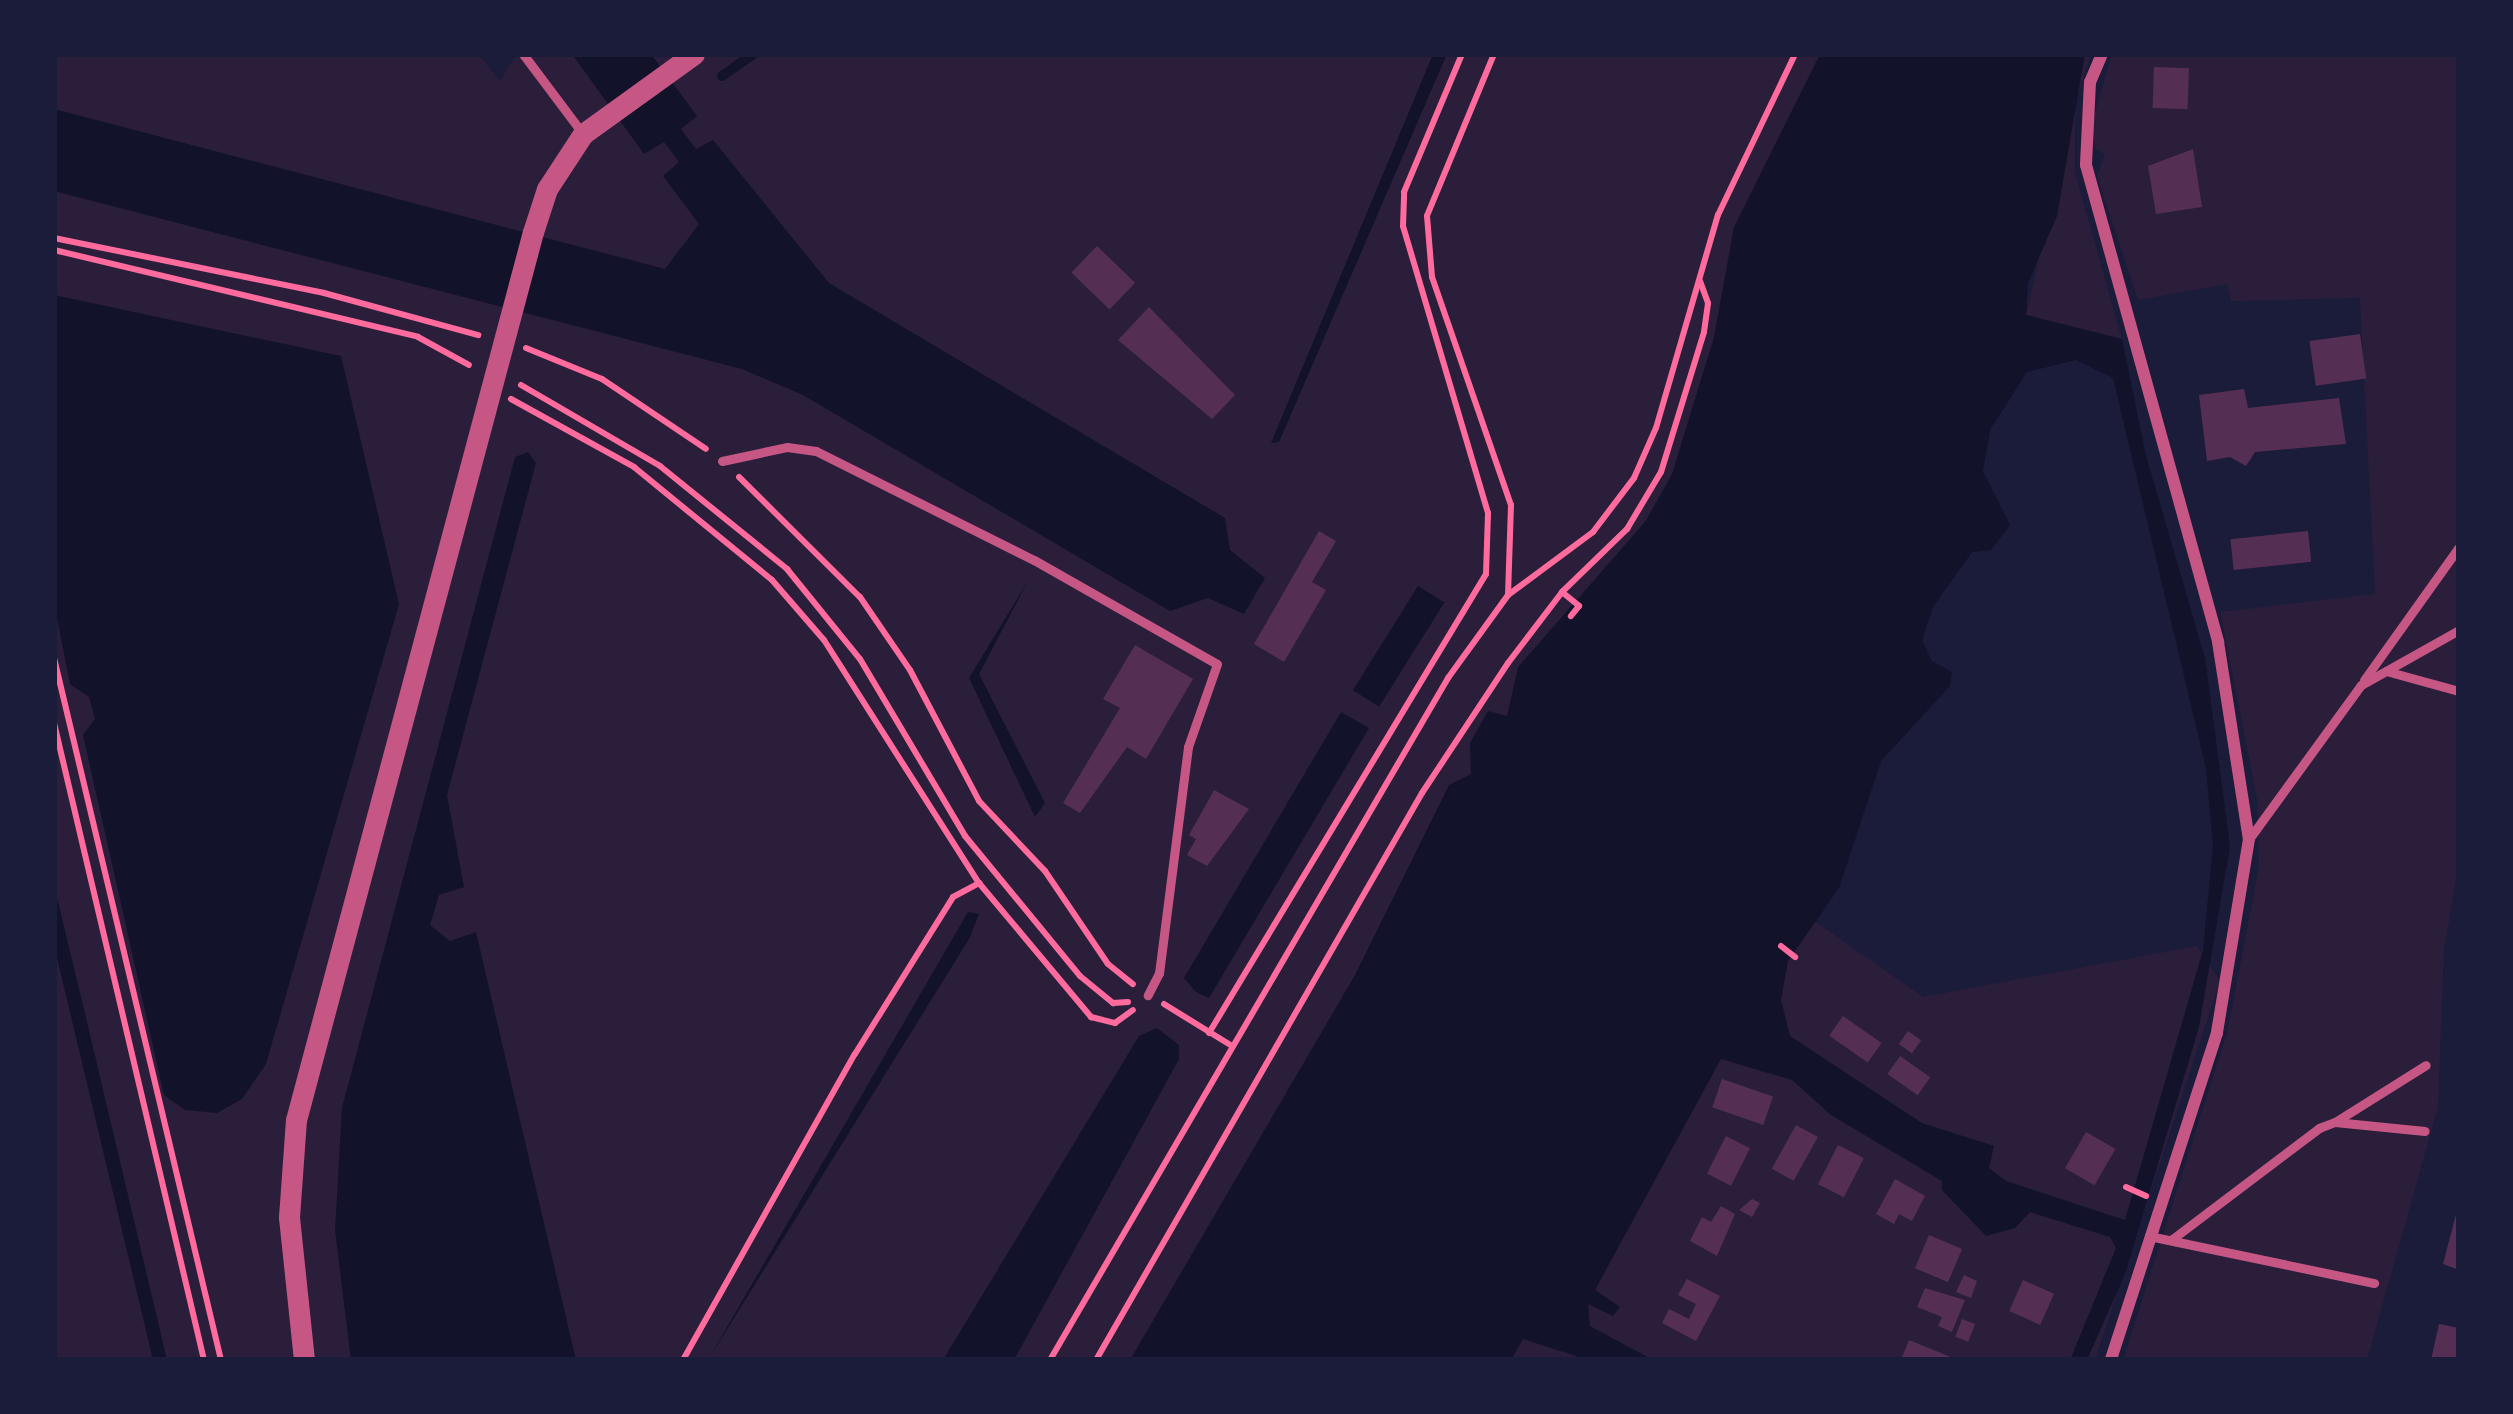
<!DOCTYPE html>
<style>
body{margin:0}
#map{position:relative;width:2513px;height:1414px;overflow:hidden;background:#1b1b3a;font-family:Inter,sans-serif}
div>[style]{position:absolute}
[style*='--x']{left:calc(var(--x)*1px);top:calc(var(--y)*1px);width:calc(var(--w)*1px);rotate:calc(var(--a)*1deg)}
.green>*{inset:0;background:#2a1e3b}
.water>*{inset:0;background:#12122b;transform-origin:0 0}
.stream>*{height:10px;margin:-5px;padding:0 5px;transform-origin:5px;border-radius:5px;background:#12122b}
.building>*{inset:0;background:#542f53;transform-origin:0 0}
.path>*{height:6px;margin:-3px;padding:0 3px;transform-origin:3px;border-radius:3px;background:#ff6b9d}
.service>*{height:9px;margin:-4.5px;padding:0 4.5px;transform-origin:4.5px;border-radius:4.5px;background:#c65784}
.minor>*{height:12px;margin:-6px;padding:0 6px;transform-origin:6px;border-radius:6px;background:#c65784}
.tertiary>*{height:21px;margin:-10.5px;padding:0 10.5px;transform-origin:10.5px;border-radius:10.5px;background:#c65784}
span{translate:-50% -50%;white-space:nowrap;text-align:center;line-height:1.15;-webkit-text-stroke:10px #1b1b3a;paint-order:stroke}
.frame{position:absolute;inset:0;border:57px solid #1b1b3a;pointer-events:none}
</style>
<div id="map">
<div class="green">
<i style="clip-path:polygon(54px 54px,478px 54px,500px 81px,517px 54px,1902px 54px,1240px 1360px,54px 1360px,54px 156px,420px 205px,54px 109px)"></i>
<i style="clip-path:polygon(2085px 54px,2091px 54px,2075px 104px,2075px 173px,2122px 339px,2026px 315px)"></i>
<i style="clip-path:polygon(2112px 54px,2459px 54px,2458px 869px,2444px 950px,2438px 1107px,2367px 1360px,2123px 1360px,2227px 1033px,2259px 867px,2257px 799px,2220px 612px,2375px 594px,2360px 298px,2231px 301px,2227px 284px,2138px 300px,2097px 176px,2105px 155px,2095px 148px,2092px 122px)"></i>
<i style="clip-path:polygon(1786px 901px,1923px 997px,2197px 946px,2220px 981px,2095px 1360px,1422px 1360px)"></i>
</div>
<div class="water">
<i style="clip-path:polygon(572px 54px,651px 54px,697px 116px,681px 129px,696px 149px,713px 140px,829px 283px,1225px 518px,1230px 550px,1265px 578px,1244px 614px,1208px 598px,1170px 611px,803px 395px,742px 369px,54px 191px,54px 109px,665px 269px,699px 224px,663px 176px,679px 162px,664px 142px,644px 154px)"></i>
<i style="clip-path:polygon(1433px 54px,1447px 54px,1279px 442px,1271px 443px)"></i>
<i style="clip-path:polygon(evenodd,1820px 54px,2085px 54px,2057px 216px,2028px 283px,2026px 315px,2122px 339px,2146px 456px,2205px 658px,2230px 846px,2199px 1027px,2125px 1274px,2087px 1360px,2070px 1360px,2116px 1248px,2110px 1237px,2030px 1212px,2015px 1228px,1986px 1236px,1942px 1190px,1942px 1181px,1831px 1115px,1792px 1080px,1721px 1059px,1595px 1290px,1620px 1307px,1613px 1316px,1588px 1304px,1590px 1326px,1653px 1360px,1588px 1360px,1523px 1339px,1511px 1360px,1130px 1360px,1355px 975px,1449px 785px,1471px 774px,1470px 743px,1488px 711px,1507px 716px,1518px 667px,1645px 522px,1672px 474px,1714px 337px,1734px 227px,1820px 54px,2076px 360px,2113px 378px,2206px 768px,2213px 846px,2203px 950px,2125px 1220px,2006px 1181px,1989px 1168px,1994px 1146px,1922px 1123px,1790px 1036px,1781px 1000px,1788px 961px,1839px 888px,1881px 761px,1950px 686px,1952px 672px,1932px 661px,1922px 640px,1933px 607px,1972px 552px,1991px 550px,2010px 525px,1983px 471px,1990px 430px,2027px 372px,2076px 360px)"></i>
<i style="clip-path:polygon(54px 295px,341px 356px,399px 604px,266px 1064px,242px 1099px,217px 1113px,185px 1110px,164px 1095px,83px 735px,95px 719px,89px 697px,70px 684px,54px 603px)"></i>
<i style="clip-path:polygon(528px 452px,536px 463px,447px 795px,464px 887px,439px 895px,430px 925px,450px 941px,476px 932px,576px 1360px,351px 1360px,335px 1230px,342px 1108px,515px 457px)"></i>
<i style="clip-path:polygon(1028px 581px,979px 674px,1045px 803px,1035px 817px,969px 678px)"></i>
<i style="left:1418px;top:586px;width:31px;height:123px;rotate:32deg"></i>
<i style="clip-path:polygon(1341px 712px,1369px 728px,1209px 998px,1196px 992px,1184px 978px)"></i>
<i style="clip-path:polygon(54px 885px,87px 1022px,167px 1360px,153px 1360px,79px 1050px,54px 945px)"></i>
<i style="clip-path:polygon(968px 912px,979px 914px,969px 939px,708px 1360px)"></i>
<i style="clip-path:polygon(1157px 1028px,1179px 1045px,1179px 1059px,1014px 1360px,943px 1360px,1139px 1036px)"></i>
</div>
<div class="stream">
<i style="--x:722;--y:76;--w:39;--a:-35"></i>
</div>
<div class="building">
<i style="left:2154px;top:67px;width:35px;height:41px;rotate:2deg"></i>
<i style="clip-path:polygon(2193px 149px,2202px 207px,2156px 214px,2148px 166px)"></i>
<i style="left:1097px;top:246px;width:53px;height:37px;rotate:44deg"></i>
<i style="clip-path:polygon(1149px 307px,1235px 395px,1212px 419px,1118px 340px)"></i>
<i style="left:2360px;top:334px;width:45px;height:51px;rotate:82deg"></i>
<i style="clip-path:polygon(2244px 389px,2248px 408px,2339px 398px,2346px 444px,2255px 452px,2246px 466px,2230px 457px,2207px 461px,2199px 395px)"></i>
<i style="clip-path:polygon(1319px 531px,1336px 541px,1312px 582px,1326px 590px,1284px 662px,1254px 644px)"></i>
<i style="left:2308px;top:531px;width:31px;height:78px;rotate:84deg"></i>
<i style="clip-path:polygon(1135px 645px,1193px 679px,1146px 759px,1127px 747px,1080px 813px,1063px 803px,1120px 708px,1103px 699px)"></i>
<i style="clip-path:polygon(1214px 790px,1249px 809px,1207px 866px,1187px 855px,1196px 839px,1189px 835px)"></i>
<i style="left:1843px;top:1016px;width:47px;height:24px;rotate:35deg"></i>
<i style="left:1908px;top:1031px;width:16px;height:16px;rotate:35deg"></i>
<i style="left:1900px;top:1056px;width:37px;height:22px;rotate:35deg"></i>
<i style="left:1722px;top:1079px;width:54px;height:30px;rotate:19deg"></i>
<i style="left:1796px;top:1125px;width:25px;height:50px;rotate:29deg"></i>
<i style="left:2086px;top:1132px;width:34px;height:42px;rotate:30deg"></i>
<i style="left:1726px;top:1136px;width:27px;height:42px;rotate:27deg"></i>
<i style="left:1838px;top:1145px;width:29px;height:44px;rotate:27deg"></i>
<i style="clip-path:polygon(1895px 1179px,1925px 1196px,1912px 1221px,1899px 1214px,1894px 1224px,1876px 1214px)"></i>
<i style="clip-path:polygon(1752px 1199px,1760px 1203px,1752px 1217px,1739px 1210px)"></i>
<i style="clip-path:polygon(2459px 1203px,2459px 1270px,2443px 1264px)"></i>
<i style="clip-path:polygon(1721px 1206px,1735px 1214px,1717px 1256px,1690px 1241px,1702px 1217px,1711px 1222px)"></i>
<i style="left:1929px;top:1235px;width:36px;height:36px;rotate:23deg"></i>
<i style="clip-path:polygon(1964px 1275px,1977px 1281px,1971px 1298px,1956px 1292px)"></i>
<i style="clip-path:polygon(1687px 1279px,1720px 1296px,1696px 1341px,1662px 1323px,1669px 1309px,1689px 1319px,1696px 1304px,1678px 1295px)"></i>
<i style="left:2023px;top:1280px;width:34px;height:34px;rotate:24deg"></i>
<i style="clip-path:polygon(1925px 1288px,1965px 1300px,1952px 1332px,1938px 1326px,1942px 1317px,1917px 1307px)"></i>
<i style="left:1962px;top:1319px;width:14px;height:19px;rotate:21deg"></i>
<i style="clip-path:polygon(2439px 1324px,2459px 1328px,2459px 1360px,2431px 1360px)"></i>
<i style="clip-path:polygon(1909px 1340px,1958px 1360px,1901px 1360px)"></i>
</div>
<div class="path">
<i style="--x:1494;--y:54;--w:175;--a:112.5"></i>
<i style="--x:1427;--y:216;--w:61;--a:85.3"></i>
<i style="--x:1432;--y:277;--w:241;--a:70.9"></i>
<i style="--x:1511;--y:505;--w:90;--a:91.9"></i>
<i style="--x:54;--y:238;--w:276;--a:11.5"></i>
<i style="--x:324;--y:293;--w:160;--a:15.3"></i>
<i style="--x:54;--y:250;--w:374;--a:13.4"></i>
<i style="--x:418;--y:337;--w:58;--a:28.8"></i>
<i style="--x:526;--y:348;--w:82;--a:22.2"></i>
<i style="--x:602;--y:379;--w:125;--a:33.9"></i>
<i style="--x:521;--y:385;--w:161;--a:30.2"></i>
<i style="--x:660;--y:466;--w:164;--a:39"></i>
<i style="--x:787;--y:569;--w:116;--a:51"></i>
<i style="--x:860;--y:659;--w:206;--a:59.3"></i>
<i style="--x:965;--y:836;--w:181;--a:50.6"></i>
<i style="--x:1080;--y:976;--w:43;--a:39.3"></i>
<i style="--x:1113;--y:1003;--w:15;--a:-4"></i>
<i style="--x:511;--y:399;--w:141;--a:28.9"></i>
<i style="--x:634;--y:467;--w:178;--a:39.3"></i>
<i style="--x:772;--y:580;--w:79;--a:49.1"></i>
<i style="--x:824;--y:640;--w:288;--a:57.5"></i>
<i style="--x:739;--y:477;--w:170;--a:44.8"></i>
<i style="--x:860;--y:597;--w:88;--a:55.6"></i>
<i style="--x:910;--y:670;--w:148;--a:62.2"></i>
<i style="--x:979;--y:801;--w:96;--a:46.7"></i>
<i style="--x:1045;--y:871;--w:112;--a:55.9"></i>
<i style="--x:1108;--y:964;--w:32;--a:39"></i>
<i style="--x:1562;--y:592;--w:22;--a:39"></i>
<i style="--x:1579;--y:606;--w:13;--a:129"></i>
<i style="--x:54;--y:658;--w:722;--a:76.62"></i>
<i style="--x:54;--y:723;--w:654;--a:76.75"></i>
<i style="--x:1781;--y:946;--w:18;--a:38"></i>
<i style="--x:1164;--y:1004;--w:80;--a:31.7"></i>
<i style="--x:1209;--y:1033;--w:536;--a:-58.89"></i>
<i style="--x:1486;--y:574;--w:61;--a:-88.1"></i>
<i style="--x:1488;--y:513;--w:299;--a:-106.5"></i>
<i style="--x:1403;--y:226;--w:34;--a:-88"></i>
<i style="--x:1404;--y:192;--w:150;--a:-67.2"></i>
<i style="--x:2126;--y:1187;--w:22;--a:24"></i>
<i style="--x:683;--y:1360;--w:351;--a:-60.7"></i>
<i style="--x:855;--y:1054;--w:185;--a:-58"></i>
<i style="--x:953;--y:897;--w:30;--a:-28"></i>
<i style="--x:979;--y:883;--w:175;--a:50.1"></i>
<i style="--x:1091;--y:1017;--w:25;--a:14"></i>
<i style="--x:1115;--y:1023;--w:22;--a:-36"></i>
<i style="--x:1050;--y:1360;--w:790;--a:-59.73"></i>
<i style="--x:1448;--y:678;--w:102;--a:-54.1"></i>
<i style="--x:1508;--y:595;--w:106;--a:-36.5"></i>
<i style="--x:1593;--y:532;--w:68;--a:-52.8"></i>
<i style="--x:1634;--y:478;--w:55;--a:-66.3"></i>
<i style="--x:1656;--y:428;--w:222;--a:-73.8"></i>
<i style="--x:1718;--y:215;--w:178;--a:-64.4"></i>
<i style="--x:1096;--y:1360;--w:654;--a:-60.1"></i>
<i style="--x:1422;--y:793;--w:156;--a:-56.5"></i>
<i style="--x:1508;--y:663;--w:89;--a:-52.7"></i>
<i style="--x:1562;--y:592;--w:91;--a:-44.1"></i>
<i style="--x:1627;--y:529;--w:66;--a:-59.2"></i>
<i style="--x:1661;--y:472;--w:146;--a:-72.9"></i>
<i style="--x:1704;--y:332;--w:29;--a:-82"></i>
<i style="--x:1708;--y:303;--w:23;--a:-110"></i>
</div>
<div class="service">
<i style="--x:523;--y:54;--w:100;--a:53.1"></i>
<i style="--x:722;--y:461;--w:66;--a:-12.2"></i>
<i style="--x:787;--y:447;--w:29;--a:8"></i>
<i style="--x:816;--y:451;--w:244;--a:26.6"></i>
<i style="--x:1034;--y:560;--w:210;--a:29.6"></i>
<i style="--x:1217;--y:664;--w:88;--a:109.3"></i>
<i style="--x:1188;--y:747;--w:228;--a:97.3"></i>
<i style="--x:1159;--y:973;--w:25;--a:117"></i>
<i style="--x:2386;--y:671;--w:76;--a:15.3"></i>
<i style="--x:2364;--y:680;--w:163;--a:-54.5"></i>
<i style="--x:2249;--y:839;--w:190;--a:-54"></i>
<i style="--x:2361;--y:685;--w:112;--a:-29.3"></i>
<i style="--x:2335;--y:1122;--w:107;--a:-32.1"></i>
<i style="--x:2149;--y:1236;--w:230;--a:11.8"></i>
<i style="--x:2171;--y:1240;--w:186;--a:-37.1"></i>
<i style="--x:2319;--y:1128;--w:17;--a:-21"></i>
<i style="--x:2335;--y:1122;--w:90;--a:5.7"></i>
</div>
<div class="minor">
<i style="--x:2102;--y:54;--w:30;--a:113"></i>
<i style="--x:2090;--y:82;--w:83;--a:92.8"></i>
<i style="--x:2086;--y:165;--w:495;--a:74.5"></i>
<i style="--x:2218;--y:642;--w:199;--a:81.1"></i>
<i style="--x:2249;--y:839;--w:197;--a:99.4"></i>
<i style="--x:2217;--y:1033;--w:344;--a:108"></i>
</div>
<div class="tertiary">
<i style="--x:304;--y:1360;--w:144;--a:-96"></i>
<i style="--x:289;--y:1217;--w:97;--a:-85.9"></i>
<i style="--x:296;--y:1120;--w:919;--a:-75.06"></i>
<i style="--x:533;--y:232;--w:45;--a:-72"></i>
<i style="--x:547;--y:189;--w:66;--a:-56.8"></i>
<i style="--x:583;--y:134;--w:137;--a:-35.8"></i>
</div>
<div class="frame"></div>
</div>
